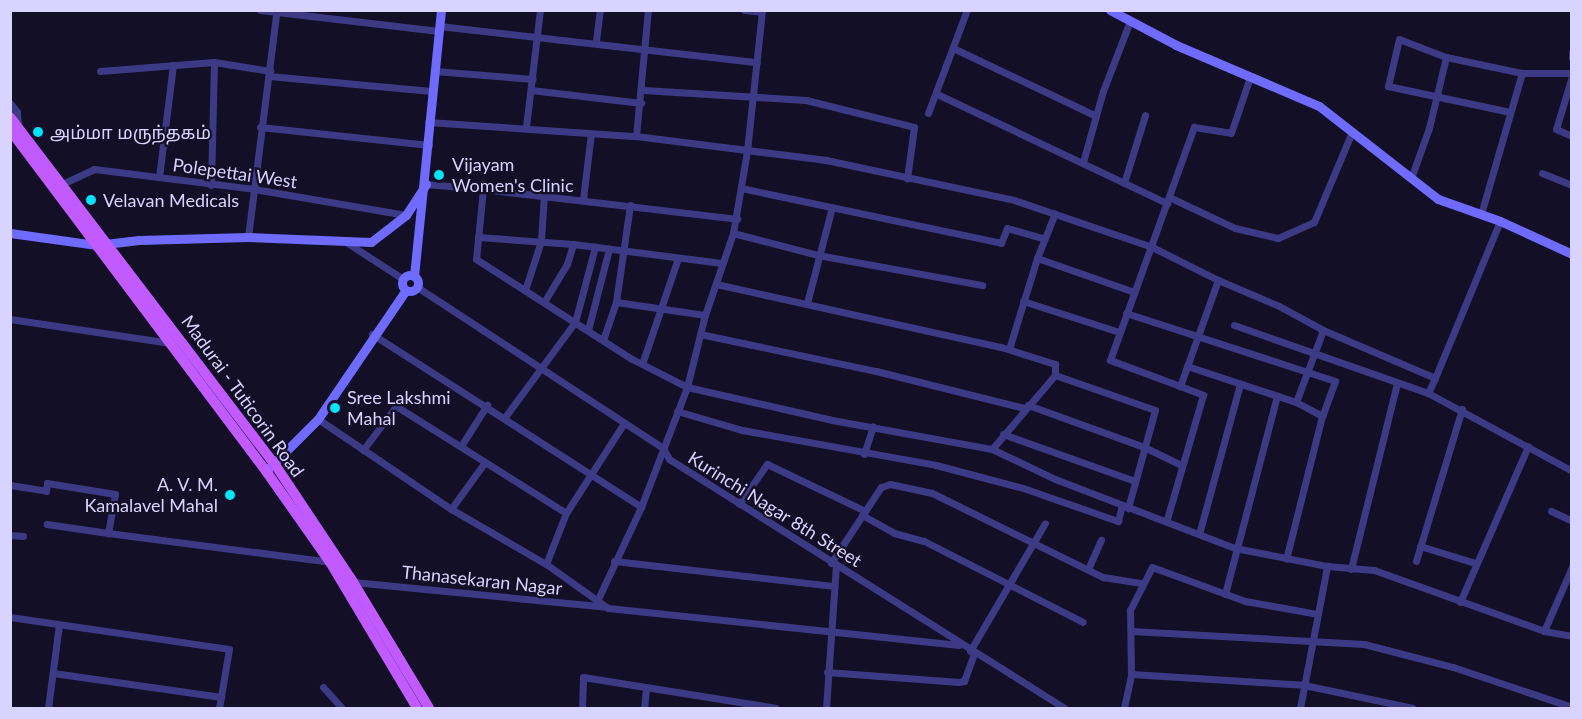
<!DOCTYPE html>
<meta charset="utf-8">
<style>
body{margin:0}
#map{position:relative;width:1582px;height:719px;overflow:hidden;background:#130f26;font-family:Lato,"Noto Sans Tamil",sans-serif}
div>[style]{position:absolute}
[style*='--x']{left:calc(var(--x)*1px);top:calc(var(--y)*1px);width:calc(var(--w)*1px);rotate:calc(var(--a)*1deg)}
.street>*{height:7px;margin:-3.5px;padding:0 3.5px;transform-origin:3.5px;border-radius:3.5px;background:#3d3a85}
.secondary>*{height:9px;margin:-4.5px;padding:0 4.5px;transform-origin:4.5px;border-radius:4.5px;background:#6f6bff}
.secondary>.ring{margin:-4.5px;padding:0;box-sizing:content-box;background:none;border:9px solid #6f6bff;border-radius:50%}
.primary>*{height:10px;margin:-5px;padding:0 5px;transform-origin:5px;border-radius:5px;background:#c25bff}
.dots>*{width:16px;height:16px;translate:-50% -50%;box-sizing:border-box;border:3px solid #130f26;border-radius:50%}
span{translate:-50% -50%;white-space:nowrap;text-align:center;line-height:1.15;-webkit-text-stroke:4.5px #130f26;paint-order:stroke}
.poi-label{font-size:18px;color:#d9d4ff}
.left{translate:0 -50%;text-align:left}
.right{translate:-100% -50%;text-align:right}
.street-label{font-size:18px;color:#d9d4ff}
.frame{position:absolute;inset:0;border:12px solid #d9d4ff;pointer-events:none}
</style>
<div id="map">
<div class="street">
<i style="--x:260;--y:10;--w:180;--a:6.7"></i>
<i style="--x:744;--y:10;--w:18;--a:6"></i>
<i style="--x:439;--y:26;--w:320;--a:6.5"></i>
<i style="--x:596;--y:41;--w:31;--a:-83"></i>
<i style="--x:953;--y:48;--w:158;--a:25.4"></i>
<i style="--x:1572;--y:52;--w:6;--a:90"></i>
<i style="--x:214;--y:62;--w:57;--a:9.1"></i>
<i style="--x:100;--y:71;--w:114;--a:-4.5"></i>
<i style="--x:214;--y:62;--w:123;--a:91.4"></i>
<i style="--x:434;--y:71;--w:99;--a:4.6"></i>
<i style="--x:269;--y:76;--w:163;--a:5.3"></i>
<i style="--x:1572;--y:76;--w:55;--a:106.8"></i>
<i style="--x:1556;--y:129;--w:17;--a:24"></i>
<i style="--x:531;--y:90;--w:111;--a:6.7"></i>
<i style="--x:643;--y:90;--w:163;--a:3.5"></i>
<i style="--x:806;--y:100;--w:111;--a:14"></i>
<i style="--x:914;--y:127;--w:52;--a:97.7"></i>
<i style="--x:937;--y:94;--w:255;--a:25.4"></i>
<i style="--x:10;--y:103;--w:11;--a:52"></i>
<i style="--x:17;--y:112;--w:14;--a:86"></i>
<i style="--x:1510;--y:112;--w:125;--a:-168"></i>
<i style="--x:1388;--y:86;--w:48;--a:-76.8"></i>
<i style="--x:1399;--y:39;--w:50;--a:21"></i>
<i style="--x:1446;--y:57;--w:78;--a:11.9"></i>
<i style="--x:1522;--y:73;--w:50;--a:0"></i>
<i style="--x:928;--y:113;--w:110;--a:-69.3"></i>
<i style="--x:428;--y:122;--w:208;--a:3.9"></i>
<i style="--x:636;--y:136;--w:127;--a:-84.6"></i>
<i style="--x:260;--y:127;--w:170;--a:6.1"></i>
<i style="--x:526;--y:127;--w:118;--a:-83.2"></i>
<i style="--x:636;--y:136;--w:192;--a:7.2"></i>
<i style="--x:826;--y:160;--w:192;--a:12"></i>
<i style="--x:1014;--y:200;--w:146;--a:18.8"></i>
<i style="--x:1152;--y:247;--w:74;--a:26.6"></i>
<i style="--x:1218;--y:280;--w:113;--a:109.7"></i>
<i style="--x:1180;--y:386;--w:25;--a:21"></i>
<i style="--x:1203;--y:395;--w:132;--a:106.2"></i>
<i style="--x:1083;--y:162;--w:74;--a:-74.3"></i>
<i style="--x:1103;--y:91;--w:75;--a:-68.9"></i>
<i style="--x:1542;--y:173;--w:32;--a:22"></i>
<i style="--x:159;--y:177;--w:113;--a:-82.9"></i>
<i style="--x:1411;--y:178;--w:53;--a:-70.2"></i>
<i style="--x:1429;--y:128;--w:73;--a:-76.5"></i>
<i style="--x:1124;--y:183;--w:71;--a:-72.8"></i>
<i style="--x:62;--y:184;--w:35;--a:-25"></i>
<i style="--x:94;--y:169;--w:161;--a:7.1"></i>
<i style="--x:254;--y:189;--w:154;--a:9.7"></i>
<i style="--x:426;--y:184;--w:57;--a:5"></i>
<i style="--x:483;--y:189;--w:70;--a:95.7"></i>
<i style="--x:476;--y:259;--w:185;--a:32.7"></i>
<i style="--x:632;--y:359;--w:62;--a:27"></i>
<i style="--x:687;--y:387;--w:149;--a:12.8"></i>
<i style="--x:832;--y:420;--w:163;--a:10.3"></i>
<i style="--x:992;--y:449;--w:70;--a:25.5"></i>
<i style="--x:1055;--y:479;--w:193;--a:21"></i>
<i style="--x:1235;--y:548;--w:94;--a:11.1"></i>
<i style="--x:1327;--y:566;--w:47;--a:4.9"></i>
<i style="--x:1374;--y:570;--w:181;--a:19.7"></i>
<i style="--x:1544;--y:631;--w:70;--a:-66.4"></i>
<i style="--x:741;--y:188;--w:266;--a:11.9"></i>
<i style="--x:1001;--y:243;--w:16;--a:-68"></i>
<i style="--x:1007;--y:228;--w:37;--a:16"></i>
<i style="--x:483;--y:189;--w:256;--a:6.7"></i>
<i style="--x:1169;--y:197;--w:73;--a:25.2"></i>
<i style="--x:1235;--y:228;--w:44;--a:13.1"></i>
<i style="--x:1278;--y:238;--w:39;--a:-24"></i>
<i style="--x:1314;--y:222;--w:98;--a:-67.1"></i>
<i style="--x:583;--y:199;--w:66;--a:-83.1"></i>
<i style="--x:1481;--y:214;--w:147;--a:-73.8"></i>
<i style="--x:733;--y:233;--w:88;--a:14.5"></i>
<i style="--x:818;--y:255;--w:167;--a:10.4"></i>
<i style="--x:248;--y:237;--w:224;--a:-82.8"></i>
<i style="--x:478;--y:237;--w:95;--a:4.2"></i>
<i style="--x:573;--y:244;--w:150;--a:7.3"></i>
<i style="--x:346;--y:242;--w:68;--a:33"></i>
<i style="--x:1037;--y:258;--w:103;--a:19.3"></i>
<i style="--x:1218;--y:280;--w:66;--a:23.1"></i>
<i style="--x:1279;--y:306;--w:50;--a:28.6"></i>
<i style="--x:1323;--y:330;--w:122;--a:23.2"></i>
<i style="--x:1435;--y:378;--w:17;--a:115"></i>
<i style="--x:716;--y:284;--w:292;--a:12.5"></i>
<i style="--x:1001;--y:347;--w:57;--a:17.5"></i>
<i style="--x:1055;--y:364;--w:11;--a:90"></i>
<i style="--x:1055;--y:375;--w:97;--a:130.4"></i>
<i style="--x:417;--y:287;--w:294;--a:33.2"></i>
<i style="--x:663;--y:448;--w:13;--a:61"></i>
<i style="--x:669;--y:459;--w:467;--a:32.2"></i>
<i style="--x:525;--y:290;--w:52;--a:-71.9"></i>
<i style="--x:541;--y:241;--w:46;--a:-86.3"></i>
<i style="--x:1023;--y:301;--w:101;--a:17.9"></i>
<i style="--x:544;--y:302;--w:44;--a:-58.8"></i>
<i style="--x:567;--y:264;--w:21;--a:-73"></i>
<i style="--x:616;--y:302;--w:90;--a:8.3"></i>
<i style="--x:807;--y:303;--w:99;--a:-75.4"></i>
<i style="--x:1126;--y:313;--w:220;--a:18"></i>
<i style="--x:1335;--y:381;--w:37;--a:110"></i>
<i style="--x:1322;--y:416;--w:147;--a:104.1"></i>
<i style="--x:10;--y:319;--w:162;--a:8.5"></i>
<i style="--x:1234;--y:325;--w:206;--a:19.3"></i>
<i style="--x:1428;--y:393;--w:164;--a:28.4"></i>
<i style="--x:588;--y:330;--w:84;--a:-75.5"></i>
<i style="--x:372;--y:334;--w:320;--a:32.7"></i>
<i style="--x:700;--y:334;--w:180;--a:11.9"></i>
<i style="--x:876;--y:371;--w:153;--a:14"></i>
<i style="--x:603;--y:340;--w:40;--a:-71.1"></i>
<i style="--x:616;--y:302;--w:98;--a:-81.8"></i>
<i style="--x:1009;--y:349;--w:95;--a:-72.9"></i>
<i style="--x:1037;--y:258;--w:48;--a:-68.2"></i>
<i style="--x:642;--y:364;--w:112;--a:-71.2"></i>
<i style="--x:1187;--y:366;--w:115;--a:18.3"></i>
<i style="--x:1296;--y:402;--w:77;--a:-69.4"></i>
<i style="--x:1055;--y:375;--w:106;--a:19.3"></i>
<i style="--x:1155;--y:410;--w:102;--a:105.4"></i>
<i style="--x:1435;--y:378;--w:170;--a:-67.5"></i>
<i style="--x:1180;--y:386;--w:75;--a:-159.6"></i>
<i style="--x:1110;--y:360;--w:248;--a:-70.2"></i>
<i style="--x:1194;--y:127;--w:37;--a:9"></i>
<i style="--x:1231;--y:133;--w:59;--a:-71.3"></i>
<i style="--x:1296;--y:402;--w:30;--a:28"></i>
<i style="--x:1028;--y:405;--w:123;--a:19.9"></i>
<i style="--x:1144;--y:447;--w:41;--a:25.9"></i>
<i style="--x:677;--y:411;--w:68;--a:16.3"></i>
<i style="--x:742;--y:430;--w:197;--a:10.2"></i>
<i style="--x:936;--y:465;--w:90;--a:14.8"></i>
<i style="--x:1023;--y:488;--w:101;--a:19.2"></i>
<i style="--x:1118;--y:521;--w:16;--a:-76"></i>
<i style="--x:505;--y:417;--w:118;--a:-53.6"></i>
<i style="--x:575;--y:322;--w:78;--a:-75.1"></i>
<i style="--x:318;--y:419;--w:161;--a:34.1"></i>
<i style="--x:451;--y:509;--w:110;--a:30.1"></i>
<i style="--x:546;--y:564;--w:76;--a:35.4"></i>
<i style="--x:608;--y:608;--w:353;--a:6"></i>
<i style="--x:1003;--y:434;--w:140;--a:19.6"></i>
<i style="--x:461;--y:446;--w:49;--a:-57.6"></i>
<i style="--x:363;--y:450;--w:55;--a:-53.1"></i>
<i style="--x:396;--y:406;--w:201;--a:32.2"></i>
<i style="--x:864;--y:454;--w:29;--a:-72"></i>
<i style="--x:10;--y:485;--w:36;--a:9"></i>
<i style="--x:46;--y:491;--w:8;--a:-83"></i>
<i style="--x:47;--y:483;--w:69;--a:9.2"></i>
<i style="--x:115;--y:494;--w:40;--a:100"></i>
<i style="--x:108;--y:533;--w:62;--a:-171.6"></i>
<i style="--x:739;--y:504;--w:49;--a:-55"></i>
<i style="--x:767;--y:464;--w:109;--a:25.6"></i>
<i style="--x:451;--y:509;--w:58;--a:-54.1"></i>
<i style="--x:1551;--y:511;--w:23;--a:25"></i>
<i style="--x:862;--y:515;--w:37;--a:29"></i>
<i style="--x:894;--y:533;--w:31;--a:15"></i>
<i style="--x:924;--y:541;--w:178;--a:27"></i>
<i style="--x:108;--y:533;--w:224;--a:7.4"></i>
<i style="--x:1199;--y:534;--w:156;--a:-74.7"></i>
<i style="--x:10;--y:535;--w:13;--a:4"></i>
<i style="--x:1420;--y:546;--w:58;--a:17.2"></i>
<i style="--x:614;--y:561;--w:222;--a:6.5"></i>
<i style="--x:1416;--y:561;--w:159;--a:-73.2"></i>
<i style="--x:831;--y:563;--w:91;--a:-56.7"></i>
<i style="--x:881;--y:487;--w:9;--a:-18"></i>
<i style="--x:890;--y:484;--w:43;--a:12.1"></i>
<i style="--x:932;--y:493;--w:191;--a:26.2"></i>
<i style="--x:1103;--y:577;--w:39;--a:9"></i>
<i style="--x:546;--y:564;--w:55;--a:-68.6"></i>
<i style="--x:566;--y:513;--w:107;--a:-57.2"></i>
<i style="--x:1088;--y:569;--w:32;--a:-66"></i>
<i style="--x:1351;--y:569;--w:192;--a:-76.1"></i>
<i style="--x:353;--y:582;--w:254;--a:5.6"></i>
<i style="--x:1225;--y:594;--w:205;--a:-75.3"></i>
<i style="--x:598;--y:599;--w:102;--a:-64.9"></i>
<i style="--x:641;--y:507;--w:129;--a:-69"></i>
<i style="--x:687;--y:387;--w:74;--a:-76"></i>
<i style="--x:705;--y:315;--w:87;--a:-71.1"></i>
<i style="--x:733;--y:233;--w:83;--a:-80.3"></i>
<i style="--x:747;--y:151;--w:142;--a:-83.9"></i>
<i style="--x:1460;--y:602;--w:170;--a:-66.4"></i>
<i style="--x:10;--y:617;--w:221;--a:8.3"></i>
<i style="--x:229;--y:649;--w:60;--a:99.6"></i>
<i style="--x:1131;--y:631;--w:233;--a:3.2"></i>
<i style="--x:1364;--y:644;--w:92;--a:14.5"></i>
<i style="--x:1453;--y:667;--w:126;--a:18.6"></i>
<i style="--x:1544;--y:631;--w:28;--a:10"></i>
<i style="--x:970;--y:651;--w:148;--a:-59.6"></i>
<i style="--x:827;--y:672;--w:132;--a:4.3"></i>
<i style="--x:959;--y:682;--w:5;--a:-11"></i>
<i style="--x:964;--y:681;--w:29;--a:-70"></i>
<i style="--x:53;--y:673;--w:170;--a:8.1"></i>
<i style="--x:1131;--y:674;--w:173;--a:3.6"></i>
<i style="--x:1304;--y:685;--w:111;--a:11.9"></i>
<i style="--x:323;--y:687;--w:28;--a:48"></i>
<i style="--x:48;--y:708;--w:84;--a:-82.5"></i>
<i style="--x:582;--y:708;--w:31;--a:-88"></i>
<i style="--x:583;--y:677;--w:195;--a:9.1"></i>
<i style="--x:644;--y:708;--w:19;--a:-84"></i>
<i style="--x:826;--y:708;--w:142;--a:-86"></i>
<i style="--x:1124;--y:708;--w:35;--a:-78"></i>
<i style="--x:1131;--y:674;--w:64;--a:-90.9"></i>
<i style="--x:1130;--y:610;--w:48;--a:-62.9"></i>
<i style="--x:1152;--y:567;--w:99;--a:20.1"></i>
<i style="--x:1245;--y:601;--w:73;--a:10.2"></i>
<i style="--x:1300;--y:708;--w:145;--a:-79.2"></i>
</div>
<div class="secondary">
<i style="--x:1110;--y:10;--w:75;--a:27.9"></i>
<i style="--x:1176;--y:45;--w:155;--a:23.1"></i>
<i style="--x:1319;--y:106;--w:151;--a:38"></i>
<i style="--x:1438;--y:199;--w:66;--a:19.5"></i>
<i style="--x:1500;--y:221;--w:79;--a:24.6"></i>
<i style="--x:10;--y:233;--w:88;--a:7.9"></i>
<i style="--x:97;--y:245;--w:42;--a:-6.8"></i>
<i style="--x:139;--y:240;--w:109;--a:-1.6"></i>
<i style="--x:248;--y:237;--w:123;--a:2.3"></i>
<i style="--x:371;--y:242;--w:44;--a:-37.6"></i>
<i style="--x:406;--y:215;--w:37;--a:-57"></i>
<i class="ring" style="left:402px;top:275px;width:7px;height:7px"></i>
<i style="--x:414;--y:276;--w:267;--a:-84.2"></i>
<i style="--x:269;--y:468;--w:69;--a:-45"></i>
<i style="--x:318;--y:419;--w:156;--a:-55.7"></i>
</div>
<div class="primary">
<i style="--x:10;--y:117;--w:435;--a:52.7"></i>
<i style="--x:274;--y:463;--w:143;--a:56.4"></i>
<i style="--x:353;--y:582;--w:147;--a:58.9"></i>
<i style="--x:10;--y:130;--w:426;--a:53.1"></i>
<i style="--x:266;--y:471;--w:111;--a:54.9"></i>
<i style="--x:330;--y:562;--w:170;--a:59.2"></i>
</div>
<div class="dots">
<i style="left:38px;top:132px;background:#00e5ff"></i>
<i style="left:439px;top:175px;background:#00e5ff"></i>
<i style="left:91px;top:200px;background:#00e5ff"></i>
<i style="left:335px;top:408px;background:#00e5ff"></i>
<i style="left:230px;top:495px;background:#00e5ff"></i>
</div>
<div class="poi-label">
<span class="left" style="left:50px;top:132px">அம்மா மருந்தகம்</span>
<span class="left" style="left:452px;top:175px">Vijayam<br>Women's Clinic</span>
<span class="left" style="left:103px;top:200px">Velavan Medicals</span>
<span class="left" style="left:347px;top:408px">Sree Lakshmi<br>Mahal</span>
<span class="right" style="left:218px;top:495px">A. V. M.<br>Kamalavel Mahal</span>
</div>
<div class="street-label">
<span style="left:235px;top:173px;rotate:8deg">Polepettai West</span>
<span style="left:243px;top:396px;rotate:54deg">Madurai - Tuticorin Road</span>
<span style="left:775px;top:509px;rotate:32deg">Kurinchi Nagar 8th Street</span>
<span style="left:482px;top:580px;rotate:6deg">Thanasekaran Nagar</span>
</div>
<div class="frame"></div>
</div>
